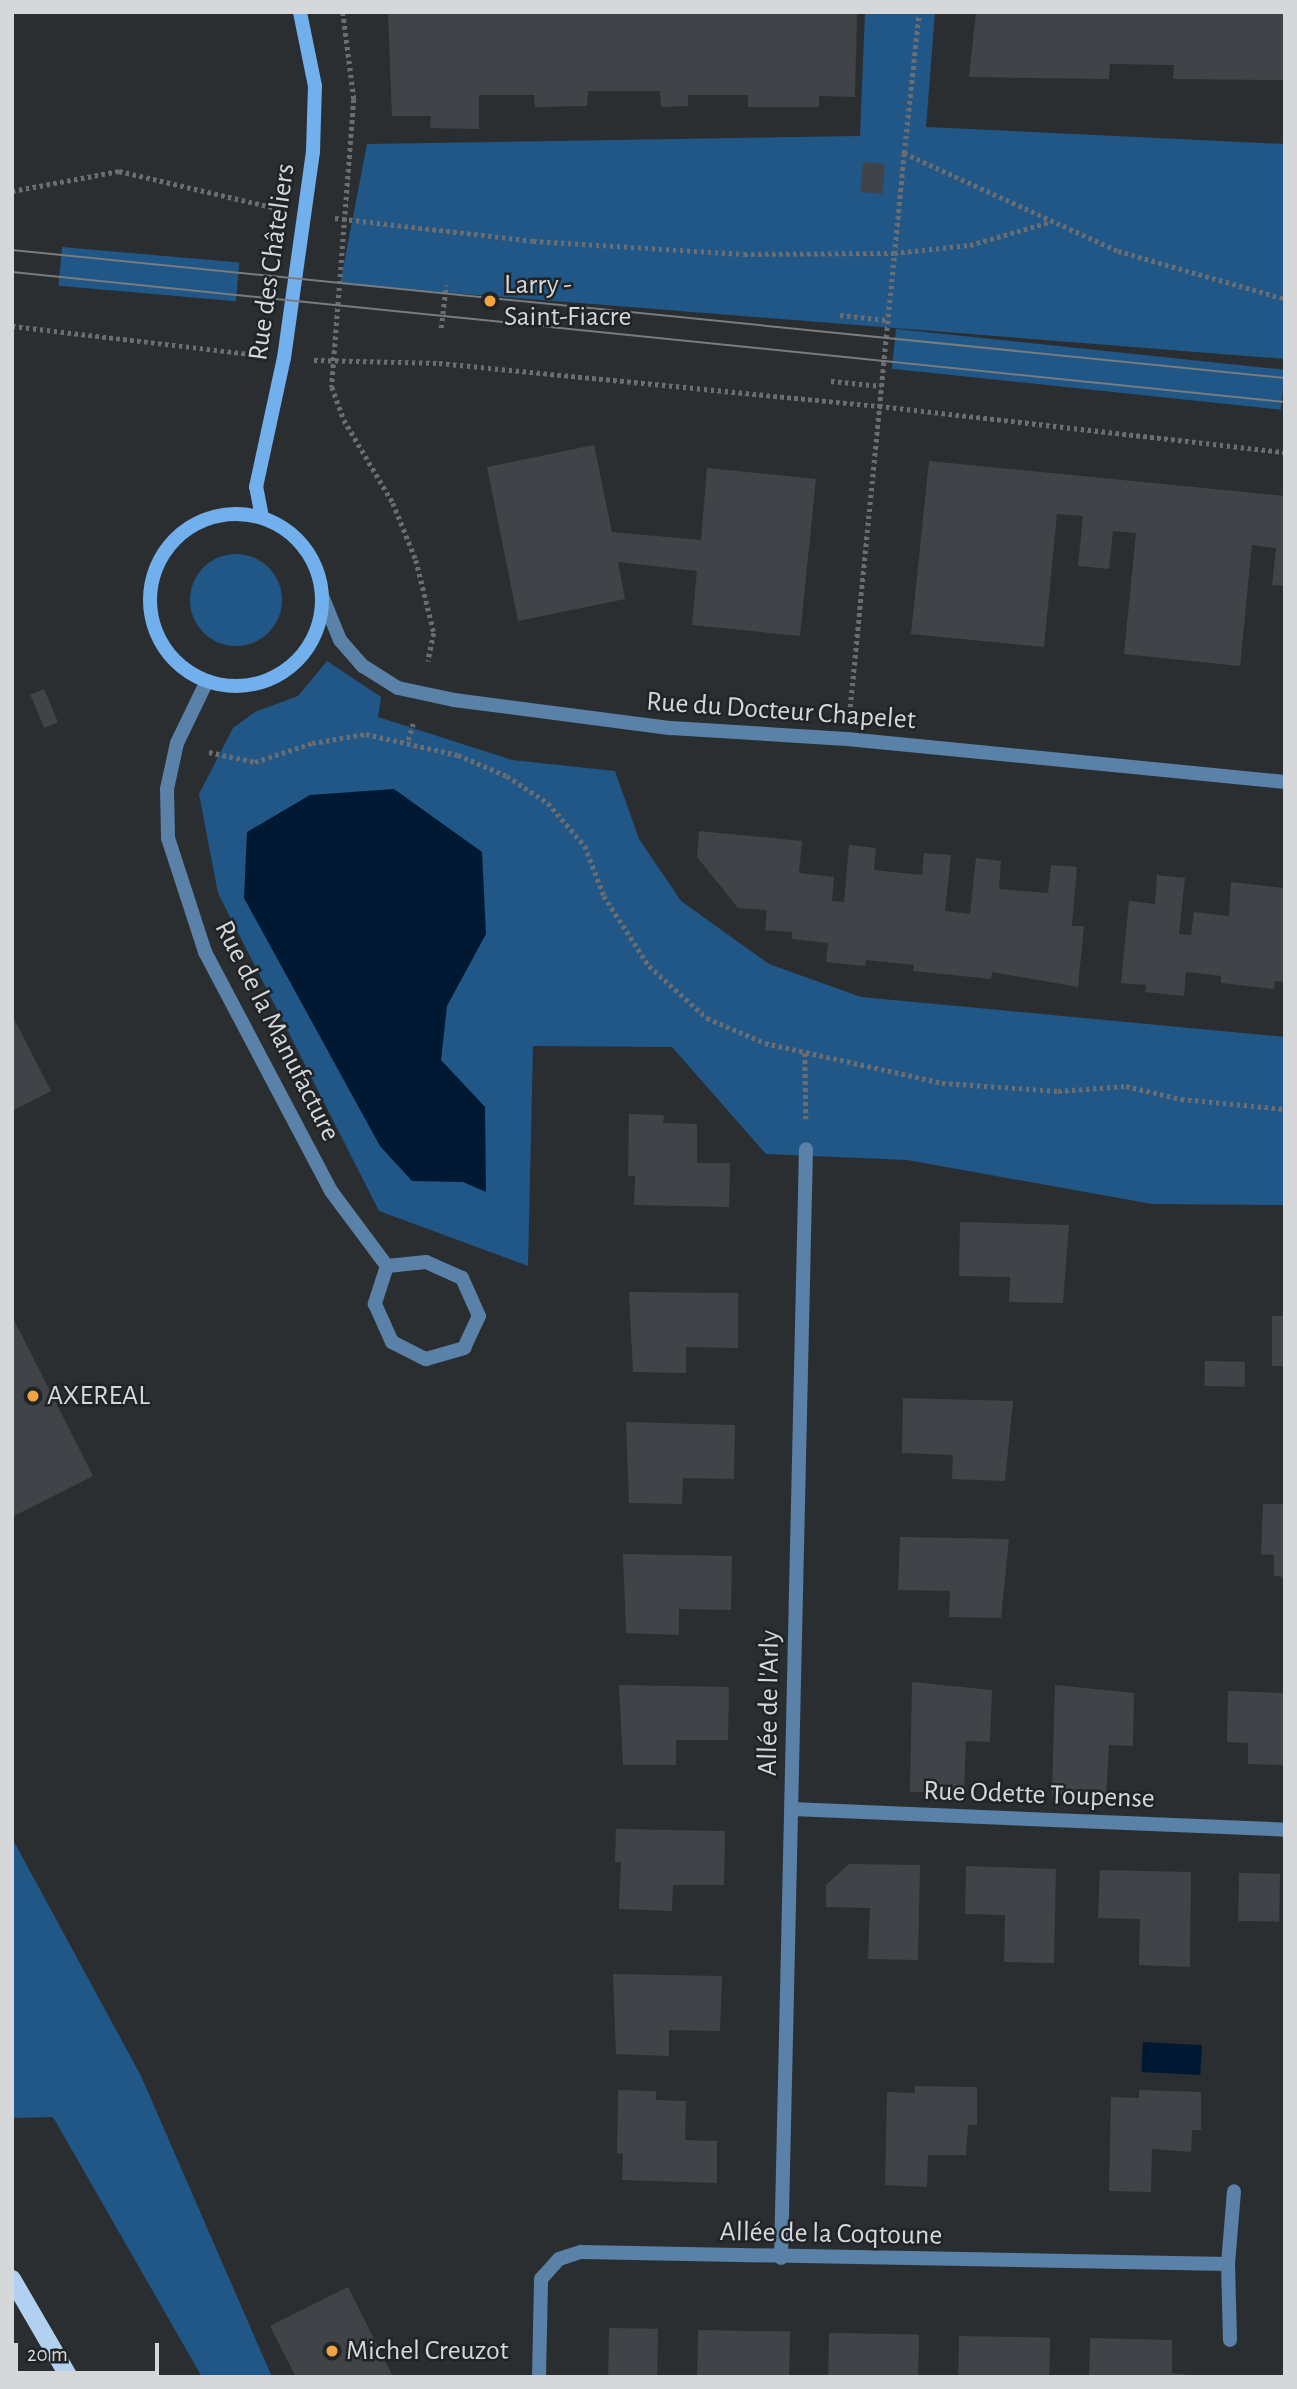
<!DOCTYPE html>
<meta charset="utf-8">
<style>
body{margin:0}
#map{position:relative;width:1297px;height:2389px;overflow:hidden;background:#2b2e31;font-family:"Alegreya Sans",sans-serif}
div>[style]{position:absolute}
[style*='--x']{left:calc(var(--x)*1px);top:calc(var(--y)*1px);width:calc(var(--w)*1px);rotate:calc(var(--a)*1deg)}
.green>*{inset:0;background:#205786;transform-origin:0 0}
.round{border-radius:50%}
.water>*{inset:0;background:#001932;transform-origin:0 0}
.building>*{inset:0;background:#404347;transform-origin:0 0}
.path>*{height:4.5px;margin-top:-2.25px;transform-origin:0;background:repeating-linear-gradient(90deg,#6b6d70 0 3.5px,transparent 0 7px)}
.street>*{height:14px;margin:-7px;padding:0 7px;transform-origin:7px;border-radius:7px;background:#5a81a7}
.secondary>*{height:14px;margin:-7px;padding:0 7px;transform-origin:7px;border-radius:7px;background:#71b0ec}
.secondary>.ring{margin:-7px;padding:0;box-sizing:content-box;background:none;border:14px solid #71b0ec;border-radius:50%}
.primary>*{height:18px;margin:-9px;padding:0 9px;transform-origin:9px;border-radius:9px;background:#b2d1f0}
.tram>*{height:2px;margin:-1px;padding:0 1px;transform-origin:1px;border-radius:1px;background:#797c7e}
.dots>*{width:19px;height:19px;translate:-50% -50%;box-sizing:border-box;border:4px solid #212427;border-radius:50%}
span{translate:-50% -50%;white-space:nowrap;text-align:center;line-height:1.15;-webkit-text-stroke:5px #212427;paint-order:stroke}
.street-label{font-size:28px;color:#d5d7d9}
.poi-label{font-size:28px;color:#d5d7d9}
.left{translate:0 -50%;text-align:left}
.frame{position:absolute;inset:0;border:14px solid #d5d7d9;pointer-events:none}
.scale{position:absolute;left:14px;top:2343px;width:145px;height:32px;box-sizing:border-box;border:4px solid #d5d7d9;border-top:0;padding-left:9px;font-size:21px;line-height:24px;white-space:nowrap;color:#d5d7d9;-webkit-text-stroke:5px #212427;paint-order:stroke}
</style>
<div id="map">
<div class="green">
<i style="clip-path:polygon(865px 12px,935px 12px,926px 127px,1285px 144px,1285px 359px,340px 284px,367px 144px,860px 136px)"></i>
<i style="left:62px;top:247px;width:178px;height:39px;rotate:5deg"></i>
<i style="left:896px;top:329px;width:391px;height:40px;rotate:6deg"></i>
<i class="round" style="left:190px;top:554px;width:92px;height:92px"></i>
<i style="clip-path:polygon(327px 661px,381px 697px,378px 717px,512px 760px,615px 771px,639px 839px,681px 901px,769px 964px,861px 997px,1285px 1037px,1285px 1205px,1152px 1204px,907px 1160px,766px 1154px,672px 1047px,533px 1046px,528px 1266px,379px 1211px,218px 893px,199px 794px,233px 728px,255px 712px,298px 696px)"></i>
<i style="clip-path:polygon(12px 1838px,141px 2076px,272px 2377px,202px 2377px,53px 2117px,12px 2118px)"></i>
</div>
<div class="water">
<i style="clip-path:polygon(394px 789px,482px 852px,486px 934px,447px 1006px,441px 1060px,485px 1107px,486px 1192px,463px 1182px,412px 1181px,380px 1146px,244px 898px,247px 832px,310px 795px)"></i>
<i style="left:1143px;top:2042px;width:59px;height:30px;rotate:3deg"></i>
</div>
<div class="building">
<i style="clip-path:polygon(404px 12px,857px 12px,855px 97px,819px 96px,819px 107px,748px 107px,748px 95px,688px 95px,688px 106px,661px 107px,660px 91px,588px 91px,587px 106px,535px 107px,534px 95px,479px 95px,479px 129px,430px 128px,431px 116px,392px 116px,388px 14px)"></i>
<i style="clip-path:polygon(976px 12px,1285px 12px,1285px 80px,1173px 79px,1174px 65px,1110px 64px,1109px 79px,969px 77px)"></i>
<i style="left:863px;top:162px;width:22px;height:30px;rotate:5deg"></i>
<i style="clip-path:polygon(594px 445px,612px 532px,701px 540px,707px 468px,816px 479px,800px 636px,692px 625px,697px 571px,618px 562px,625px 599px,518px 621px,487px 467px)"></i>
<i style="clip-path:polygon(929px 461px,1285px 496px,1285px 586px,1272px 585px,1276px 548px,1252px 545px,1240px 666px,1124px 654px,1136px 533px,1113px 531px,1109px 569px,1078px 566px,1083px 516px,1057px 514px,1044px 647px,911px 634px)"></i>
<i style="left:44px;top:689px;width:36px;height:15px;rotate:67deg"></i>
<i style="clip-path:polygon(699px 831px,802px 841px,799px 873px,834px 877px,832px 901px,844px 902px,849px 845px,876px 848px,874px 870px,922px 875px,924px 853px,951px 855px,945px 911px,970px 914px,976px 858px,1001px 861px,999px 889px,1048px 893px,1051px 865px,1077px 867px,1072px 926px,1084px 926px,1078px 987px,992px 972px,991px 979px,913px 971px,914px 965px,866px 960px,865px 966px,826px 962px,828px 943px,792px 939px,792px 932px,765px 930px,767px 910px,738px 908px,697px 857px)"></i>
<i style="clip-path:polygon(1157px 875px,1185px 878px,1179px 934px,1191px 935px,1194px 912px,1229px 916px,1231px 882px,1284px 888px,1285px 982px,1275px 981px,1274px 989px,1221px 983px,1221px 976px,1186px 972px,1184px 996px,1145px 992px,1146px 985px,1121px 983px,1129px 901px,1155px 904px)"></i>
<i style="clip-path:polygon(12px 1015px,51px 1091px,12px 1111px)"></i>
<i style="clip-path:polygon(629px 1114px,664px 1115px,663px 1123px,697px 1124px,697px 1163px,730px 1163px,729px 1207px,634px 1205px,635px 1176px,628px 1176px)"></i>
<i style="clip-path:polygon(960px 1222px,1069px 1225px,1063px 1303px,1009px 1302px,1010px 1277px,959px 1276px)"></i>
<i style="clip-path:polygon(629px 1292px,738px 1293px,738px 1348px,686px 1347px,686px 1373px,633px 1372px)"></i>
<i style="clip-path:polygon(12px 1316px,93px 1476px,12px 1517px)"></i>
<i style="left:1272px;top:1316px;width:13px;height:50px"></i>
<i style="left:1205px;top:1361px;width:40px;height:25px;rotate:1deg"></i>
<i style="clip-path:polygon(903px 1398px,1013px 1401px,1005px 1481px,952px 1479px,953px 1455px,902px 1453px)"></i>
<i style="clip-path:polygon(626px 1422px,735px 1425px,734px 1479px,683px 1478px,682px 1504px,629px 1503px)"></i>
<i style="clip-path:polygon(1263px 1504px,1285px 1504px,1285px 1577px,1274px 1576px,1274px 1555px,1261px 1554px)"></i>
<i style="clip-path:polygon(900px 1537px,1009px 1539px,1001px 1618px,949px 1617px,950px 1591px,898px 1590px)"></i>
<i style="clip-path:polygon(623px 1554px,732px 1556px,731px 1610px,679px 1609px,679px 1635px,626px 1633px)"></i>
<i style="clip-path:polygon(912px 1682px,992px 1690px,990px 1742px,966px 1741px,964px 1792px,910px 1792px)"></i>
<i style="clip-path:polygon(619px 1685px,729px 1687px,728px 1740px,676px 1740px,676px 1765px,623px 1765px)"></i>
<i style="clip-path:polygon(1055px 1685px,1134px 1693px,1133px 1746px,1109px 1745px,1106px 1796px,1052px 1795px)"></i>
<i style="clip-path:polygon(1228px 1691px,1285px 1693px,1285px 1765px,1248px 1764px,1248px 1743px,1227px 1742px)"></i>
<i style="clip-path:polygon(616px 1829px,725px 1831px,724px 1885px,673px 1885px,672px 1911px,619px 1909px,621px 1862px,615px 1862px)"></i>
<i style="clip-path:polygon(849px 1864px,920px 1865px,918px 1960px,868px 1959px,870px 1908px,826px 1907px,826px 1885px)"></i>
<i style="clip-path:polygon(966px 1866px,1056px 1869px,1054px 1963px,1004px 1962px,1005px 1915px,965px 1914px)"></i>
<i style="clip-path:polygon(1100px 1870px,1191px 1872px,1190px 1967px,1139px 1965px,1140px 1919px,1098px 1918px)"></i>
<i style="left:1239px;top:1873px;width:41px;height:48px;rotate:1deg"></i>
<i style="clip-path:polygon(613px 1974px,722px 1976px,720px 2031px,669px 2030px,669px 2056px,616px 2054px)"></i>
<i style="clip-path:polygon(915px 2086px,977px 2087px,977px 2125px,968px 2125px,966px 2155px,928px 2155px,927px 2187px,885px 2185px,887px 2092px,915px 2093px)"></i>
<i style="clip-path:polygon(618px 2090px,656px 2091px,656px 2100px,686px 2101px,685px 2140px,717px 2141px,717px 2183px,622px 2180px,623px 2154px,617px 2153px)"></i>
<i style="clip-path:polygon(1139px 2090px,1201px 2092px,1201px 2130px,1192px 2130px,1191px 2152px,1152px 2149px,1151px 2192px,1109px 2191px,1111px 2097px,1139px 2098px)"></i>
<i style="clip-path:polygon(348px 2287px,393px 2377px,296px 2377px,270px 2326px)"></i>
<i style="left:609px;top:2328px;width:49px;height:49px;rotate:1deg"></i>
<i style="left:698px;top:2330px;width:92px;height:47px;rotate:1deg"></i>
<i style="left:829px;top:2333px;width:90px;height:44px;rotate:1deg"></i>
<i style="left:959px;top:2336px;width:91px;height:41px;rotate:1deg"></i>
<i style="clip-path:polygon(1090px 2338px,1172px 2340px,1172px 2373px,1211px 2377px,1089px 2377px)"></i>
</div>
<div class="path">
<i style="--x:343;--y:12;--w:88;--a:82.8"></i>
<i style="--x:354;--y:99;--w:289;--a:94.4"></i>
<i style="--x:332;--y:387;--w:35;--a:70"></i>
<i style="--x:344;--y:420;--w:96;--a:59.4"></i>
<i style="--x:393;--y:503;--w:61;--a:68"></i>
<i style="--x:416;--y:560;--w:75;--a:76.1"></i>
<i style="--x:434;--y:633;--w:29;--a:102"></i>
<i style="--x:904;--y:153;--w:142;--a:-83.9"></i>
<i style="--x:12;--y:191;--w:109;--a:-10.6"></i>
<i style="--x:119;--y:171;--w:160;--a:13.3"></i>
<i style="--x:335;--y:218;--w:199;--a:6.6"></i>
<i style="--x:533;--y:241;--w:211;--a:3.5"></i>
<i style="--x:744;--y:254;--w:150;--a:-0.4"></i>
<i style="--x:894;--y:253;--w:76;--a:-6"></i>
<i style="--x:970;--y:245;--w:86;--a:-16.1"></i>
<i style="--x:840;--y:315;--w:47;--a:6.1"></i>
<i style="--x:12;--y:326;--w:241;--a:6.7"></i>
<i style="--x:441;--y:328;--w:43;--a:-83.4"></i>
<i style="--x:314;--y:360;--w:125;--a:1.4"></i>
<i style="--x:439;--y:363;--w:442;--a:5.6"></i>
<i style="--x:879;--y:406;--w:409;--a:6.5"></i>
<i style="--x:831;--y:381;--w:50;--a:5.7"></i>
<i style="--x:850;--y:707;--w:557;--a:-84.43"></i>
<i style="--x:904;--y:153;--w:235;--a:24.6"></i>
<i style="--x:1118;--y:251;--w:174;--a:16"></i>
<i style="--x:408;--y:740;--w:17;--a:-73"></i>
<i style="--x:209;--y:752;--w:47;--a:12.3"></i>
<i style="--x:255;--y:762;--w:60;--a:-18.4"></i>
<i style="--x:312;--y:743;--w:55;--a:-9.5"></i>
<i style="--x:366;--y:734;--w:94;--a:12.9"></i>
<i style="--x:458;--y:755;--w:53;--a:23.2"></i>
<i style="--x:507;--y:776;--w:49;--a:33.4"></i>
<i style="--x:548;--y:803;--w:57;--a:49.3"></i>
<i style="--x:585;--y:846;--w:53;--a:69.2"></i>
<i style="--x:604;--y:896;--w:83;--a:57.3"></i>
<i style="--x:649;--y:966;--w:78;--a:41.9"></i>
<i style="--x:707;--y:1018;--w:63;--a:23.3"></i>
<i style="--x:765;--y:1043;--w:181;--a:12.7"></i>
<i style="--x:942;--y:1083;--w:116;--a:3.9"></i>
<i style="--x:1058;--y:1091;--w:68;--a:-4.2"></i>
<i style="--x:1126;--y:1086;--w:57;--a:13.3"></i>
<i style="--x:1181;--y:1099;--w:104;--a:5.5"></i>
<i style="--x:805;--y:1053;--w:66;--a:89.1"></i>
</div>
<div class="street">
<i style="--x:322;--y:596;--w:48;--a:67.8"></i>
<i style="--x:340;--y:640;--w:35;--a:49"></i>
<i style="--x:363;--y:666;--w:41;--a:32.2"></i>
<i style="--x:398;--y:688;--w:57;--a:12.1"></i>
<i style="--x:454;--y:700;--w:219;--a:7.4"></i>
<i style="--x:671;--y:728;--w:176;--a:3.6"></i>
<i style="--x:847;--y:739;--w:440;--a:5.6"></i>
<i style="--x:207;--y:681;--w:69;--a:115.8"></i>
<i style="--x:177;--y:743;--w:47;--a:102.3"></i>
<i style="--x:167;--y:789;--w:49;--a:88.8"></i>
<i style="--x:168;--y:838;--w:120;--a:72"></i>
<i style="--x:205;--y:952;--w:270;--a:62.2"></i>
<i style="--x:331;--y:1191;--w:94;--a:53.3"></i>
<i style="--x:387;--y:1266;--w:40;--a:108"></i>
<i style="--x:375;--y:1304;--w:42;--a:65.9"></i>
<i style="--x:392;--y:1342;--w:38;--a:27"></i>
<i style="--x:426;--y:1359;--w:40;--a:-16"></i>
<i style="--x:464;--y:1348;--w:35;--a:-65"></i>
<i style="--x:479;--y:1316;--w:42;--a:-114.1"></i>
<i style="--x:462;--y:1278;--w:39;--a:-156"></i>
<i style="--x:426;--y:1262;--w:39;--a:174"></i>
<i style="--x:792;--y:1809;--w:493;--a:2.4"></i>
<i style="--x:781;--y:2258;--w:1109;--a:-88.71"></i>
<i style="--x:1230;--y:2340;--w:76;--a:-91.5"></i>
<i style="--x:1228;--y:2264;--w:73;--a:-85.3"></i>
<i style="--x:539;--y:2377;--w:98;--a:-88.8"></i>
<i style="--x:541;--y:2279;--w:27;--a:-48"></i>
<i style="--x:559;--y:2259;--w:23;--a:-18"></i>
<i style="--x:581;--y:2252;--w:647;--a:1.06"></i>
</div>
<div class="secondary">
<i class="ring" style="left:150px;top:514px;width:158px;height:158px"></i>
<i style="--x:262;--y:517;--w:31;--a:-101"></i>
<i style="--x:256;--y:487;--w:132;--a:-77.8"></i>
<i style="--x:284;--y:358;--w:208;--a:-82"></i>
<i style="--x:313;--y:152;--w:66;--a:-88.3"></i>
<i style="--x:315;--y:86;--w:76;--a:-101.5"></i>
</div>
<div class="primary">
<i style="--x:12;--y:2279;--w:113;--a:59.8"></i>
</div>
<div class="tram">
<i style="--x:12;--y:250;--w:1279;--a:5.74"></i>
<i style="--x:12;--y:272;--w:1280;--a:5.83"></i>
</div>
<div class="dots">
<i style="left:490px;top:301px;background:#f3a442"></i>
<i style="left:33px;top:1396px;background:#f3a442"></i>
<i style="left:332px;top:2351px;background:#f3a442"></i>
</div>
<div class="street-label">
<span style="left:272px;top:262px;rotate:-82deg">Rue des Châteliers</span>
<span style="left:781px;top:711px;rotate:4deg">Rue du Docteur Chapelet</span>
<span style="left:277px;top:1031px;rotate:63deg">Rue de la Manufacture</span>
<span style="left:769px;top:1703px;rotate:-89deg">Allée de l'Arly</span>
<span style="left:1039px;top:1795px;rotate:2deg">Rue Odette Toupense</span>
<span style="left:831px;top:2234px;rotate:1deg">Allée de la Coqtoune</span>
</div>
<div class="poi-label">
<span class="left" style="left:504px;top:301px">Larry -<br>Saint-Fiacre</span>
<span class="left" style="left:47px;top:1396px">AXEREAL</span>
<span class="left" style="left:346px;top:2351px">Michel Creuzot</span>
</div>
<div class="frame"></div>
<div class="scale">20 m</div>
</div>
